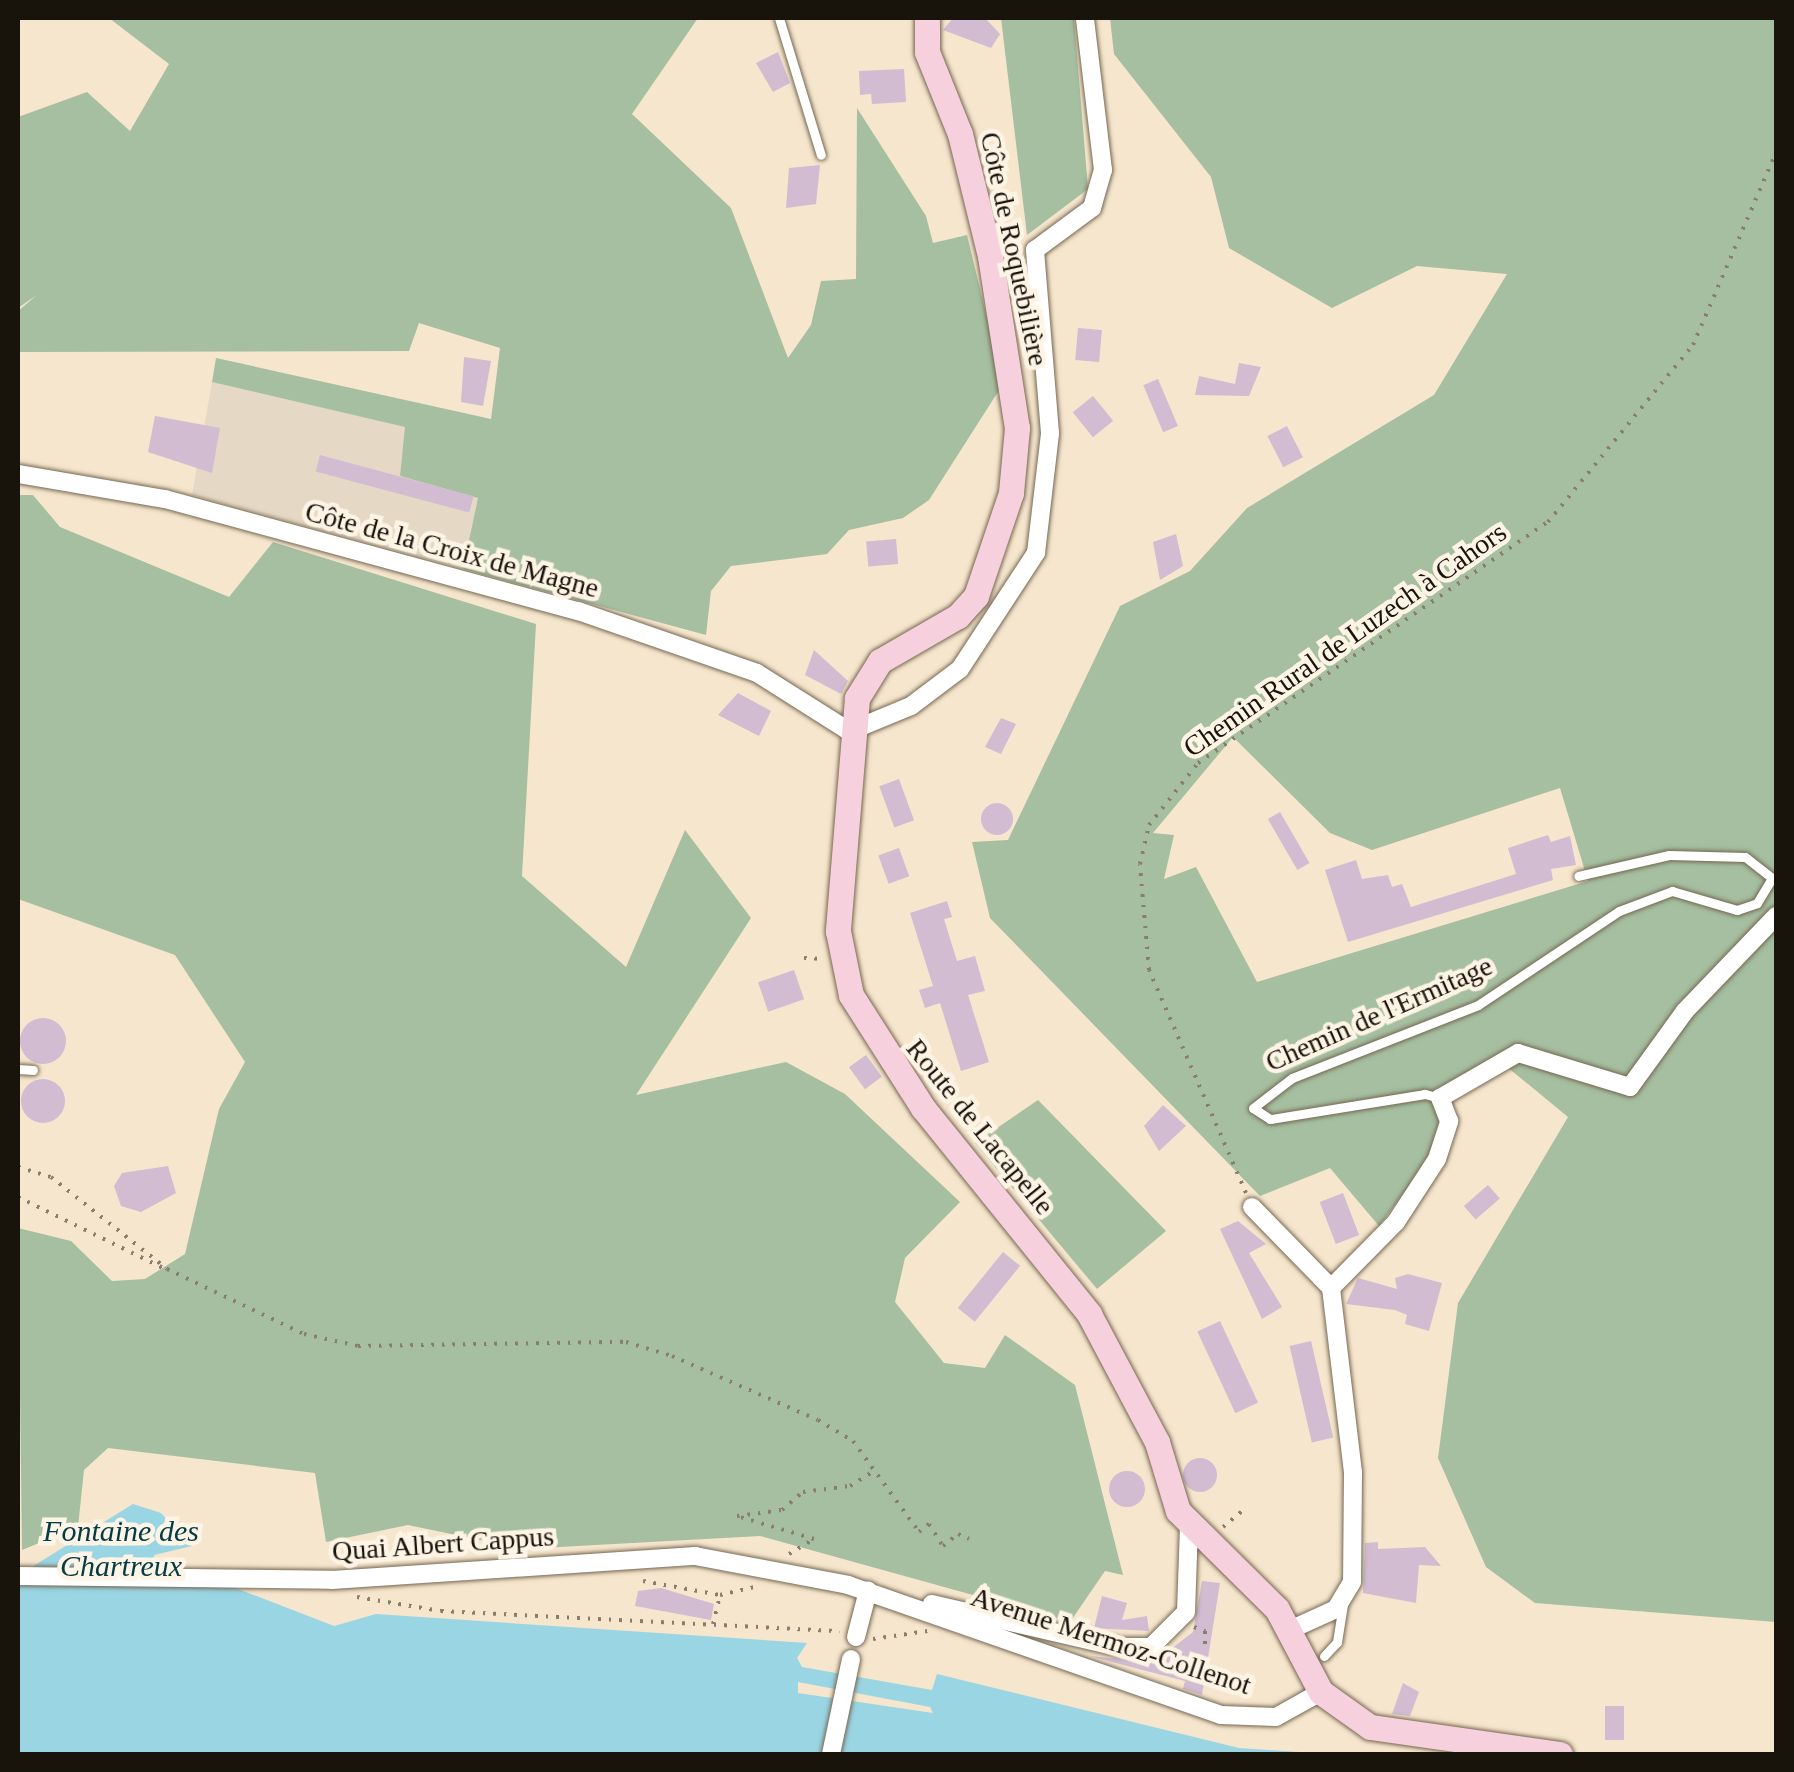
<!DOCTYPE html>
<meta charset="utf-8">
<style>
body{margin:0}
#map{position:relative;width:1794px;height:1772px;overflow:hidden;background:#f6e6cd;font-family:Georgia,serif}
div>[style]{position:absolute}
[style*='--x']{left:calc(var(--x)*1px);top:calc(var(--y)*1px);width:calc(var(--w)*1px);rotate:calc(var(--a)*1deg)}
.industrial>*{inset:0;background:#e5d9c5}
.green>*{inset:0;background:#a5bfa0}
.water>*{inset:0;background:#99d5e3}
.building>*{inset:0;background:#d1bcd2;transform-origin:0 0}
.round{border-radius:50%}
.path>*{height:4px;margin-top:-2px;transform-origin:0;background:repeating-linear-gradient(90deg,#897e6d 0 2.5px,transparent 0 10.5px)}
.roads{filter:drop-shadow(0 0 2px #756752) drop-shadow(0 0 2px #756752)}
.lane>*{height:9px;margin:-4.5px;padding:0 4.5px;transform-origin:4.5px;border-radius:4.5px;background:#fff}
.street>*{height:18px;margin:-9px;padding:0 9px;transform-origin:9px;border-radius:9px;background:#fff}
.secondary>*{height:25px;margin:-12.5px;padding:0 12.5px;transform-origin:12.5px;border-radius:12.5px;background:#f6d0dc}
span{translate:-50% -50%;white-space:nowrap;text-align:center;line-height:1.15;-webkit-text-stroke:9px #fef4e5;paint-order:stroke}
.street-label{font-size:28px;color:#19140b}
.water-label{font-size:30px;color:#033c47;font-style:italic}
.frame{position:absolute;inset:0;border:20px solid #19140b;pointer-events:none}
</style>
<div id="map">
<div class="industrial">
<i style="clip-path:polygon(212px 382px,406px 427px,400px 476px,479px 498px,463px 569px,192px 495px)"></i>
</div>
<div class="green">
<i style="clip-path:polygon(109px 18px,698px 18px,632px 114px,731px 208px,788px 358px,811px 325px,821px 281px,856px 279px,857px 108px,926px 216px,933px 243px,967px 235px,1003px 384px,929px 500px,903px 518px,849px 530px,827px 554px,731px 566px,711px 591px,706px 635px,463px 569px,478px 498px,400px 476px,405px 427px,212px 382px,216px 358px,491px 419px,500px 348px,419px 323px,409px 351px,18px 352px,18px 311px,37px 295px,18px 308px,18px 117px,87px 92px,130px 131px,169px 64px)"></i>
<i style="clip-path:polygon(1001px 18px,1074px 18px,1088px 189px,1027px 235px)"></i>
<i style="clip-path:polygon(evenodd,1110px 18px,1776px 18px,1776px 1622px,1535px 1603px,1486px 1567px,1438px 1458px,1458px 1303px,1568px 1117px,1495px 1057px,1436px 1089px,1441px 1118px,1430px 1158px,1379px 1226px,1330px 1168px,1260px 1196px,990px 918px,972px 842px,1008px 840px,1120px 606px,1190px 571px,1247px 508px,1434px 395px,1507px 274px,1417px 266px,1332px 308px,1229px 248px,1211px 177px,1114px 54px,1110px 18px,1233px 737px,1330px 833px,1372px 850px,1560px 788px,1588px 881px,1257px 982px,1196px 867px,1164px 879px,1174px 835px,1153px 833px,1233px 737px)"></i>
<i style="clip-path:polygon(18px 495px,33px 495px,60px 527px,229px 597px,273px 542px,536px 624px,522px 876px,626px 967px,685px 830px,751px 918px,636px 1095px,786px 1062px,845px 1094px,960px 1202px,905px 1258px,895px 1302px,944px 1363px,985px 1368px,1005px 1335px,1075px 1385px,1123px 1575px,1105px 1571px,1070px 1622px,760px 1536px,523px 1549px,408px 1525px,326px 1542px,315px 1473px,108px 1448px,84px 1470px,78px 1527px,22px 1550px,18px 1228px,71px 1241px,112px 1281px,145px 1279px,185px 1254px,219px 1109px,245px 1062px,175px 955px,18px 899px)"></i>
<i style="clip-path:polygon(1038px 1100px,1166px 1231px,1097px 1289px,975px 1143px)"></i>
</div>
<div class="water">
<i style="clip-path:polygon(evenodd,133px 1504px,161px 1513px,192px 1546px,154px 1555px,156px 1585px,233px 1587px,334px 1626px,376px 1614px,807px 1643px,797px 1658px,802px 1667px,932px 1690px,937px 1674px,1239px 1748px,1328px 1754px,18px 1754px,19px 1583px,35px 1565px,133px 1504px,798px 1682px,930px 1707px,933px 1713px,798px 1693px,798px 1682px)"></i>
</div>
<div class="building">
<i style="clip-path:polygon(985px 18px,1000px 34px,991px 48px,943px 30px,953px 18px)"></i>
<i style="clip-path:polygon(778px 52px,790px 83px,773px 92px,756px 63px)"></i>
<i style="clip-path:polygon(904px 69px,906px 102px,872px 104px,871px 94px,860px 95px,859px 71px)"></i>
<i style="clip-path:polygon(820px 165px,816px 204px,786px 208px,789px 168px)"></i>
<i style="left:1078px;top:328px;width:24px;height:32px;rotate:5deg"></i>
<i style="clip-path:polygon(464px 357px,491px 361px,483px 406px,461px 402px)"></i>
<i style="clip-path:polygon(1239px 363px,1261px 367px,1249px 396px,1195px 395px,1199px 376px,1235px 384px)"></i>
<i style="left:1158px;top:379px;width:51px;height:16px;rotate:67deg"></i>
<i style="left:1093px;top:396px;width:32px;height:26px;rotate:51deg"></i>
<i style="clip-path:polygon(155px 416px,220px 428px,212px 473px,148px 452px)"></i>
<i style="left:1287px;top:426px;width:35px;height:22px;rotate:63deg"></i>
<i style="left:320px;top:455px;width:159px;height:17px;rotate:15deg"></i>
<i style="clip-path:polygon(1176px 534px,1183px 566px,1160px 580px,1153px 542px)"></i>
<i style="left:896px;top:539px;width:25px;height:30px;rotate:85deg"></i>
<i style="clip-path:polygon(814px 650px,848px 681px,841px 694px,805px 675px)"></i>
<i style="clip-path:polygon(738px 693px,771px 711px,759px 736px,718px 715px)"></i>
<i style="clip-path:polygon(1001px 718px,1016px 724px,1001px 754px,985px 747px)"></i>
<i style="left:899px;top:779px;width:44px;height:21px;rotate:70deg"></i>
<i class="round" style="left:981px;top:803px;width:32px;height:32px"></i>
<i style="left:1280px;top:812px;width:59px;height:14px;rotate:60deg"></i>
<i style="clip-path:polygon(1548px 835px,1551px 842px,1570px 836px,1576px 865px,1551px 869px,1553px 880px,1348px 942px,1325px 870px,1356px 860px,1362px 879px,1388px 875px,1392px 887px,1402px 884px,1411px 907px,1516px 874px,1508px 848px)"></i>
<i style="left:899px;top:848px;width:30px;height:22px;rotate:70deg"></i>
<i style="clip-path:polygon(947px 901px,952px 917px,944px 919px,957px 961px,975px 956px,985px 991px,968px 995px,989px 1062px,961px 1071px,940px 1003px,925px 1008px,919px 990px,933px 986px,910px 913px)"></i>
<i style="left:794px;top:970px;width:31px;height:38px;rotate:71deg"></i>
<i class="round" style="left:20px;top:1018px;width:46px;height:46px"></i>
<i style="left:866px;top:1055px;width:27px;height:21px;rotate:54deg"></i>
<i class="round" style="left:21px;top:1079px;width:44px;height:44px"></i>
<i style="clip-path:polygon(1163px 1105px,1186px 1126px,1159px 1151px,1144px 1126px)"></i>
<i style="clip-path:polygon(168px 1166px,176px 1193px,141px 1212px,121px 1206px,114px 1186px,122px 1173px)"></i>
<i style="left:1488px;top:1185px;width:18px;height:32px;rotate:49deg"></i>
<i style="left:1343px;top:1193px;width:45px;height:25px;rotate:69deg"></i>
<i style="clip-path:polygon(1238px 1221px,1266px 1244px,1249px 1253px,1282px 1307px,1262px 1319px,1220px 1229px)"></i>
<i style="left:1003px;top:1252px;width:22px;height:72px;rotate:39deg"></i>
<i style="clip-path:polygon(1408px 1274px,1442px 1283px,1429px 1331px,1405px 1324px,1407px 1315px,1395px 1310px,1346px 1304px,1358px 1278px,1397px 1289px,1395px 1278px)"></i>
<i style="left:1220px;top:1321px;width:90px;height:25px;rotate:65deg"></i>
<i style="left:1311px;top:1341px;width:99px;height:22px;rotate:77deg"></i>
<i class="round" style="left:1183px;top:1458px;width:34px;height:34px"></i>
<i class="round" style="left:1109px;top:1471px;width:36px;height:36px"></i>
<i style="clip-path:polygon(1378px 1542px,1378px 1549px,1425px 1547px,1441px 1566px,1419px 1565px,1416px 1603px,1363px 1593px,1365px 1543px)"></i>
<i style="clip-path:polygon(1202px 1581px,1220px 1583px,1202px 1695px,1183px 1689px,1185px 1681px,1089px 1656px,1154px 1662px,1193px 1632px)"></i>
<i style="clip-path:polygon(661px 1588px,714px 1604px,711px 1620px,635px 1606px,638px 1591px)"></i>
<i style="clip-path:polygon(1102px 1596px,1127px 1603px,1122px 1620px,1147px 1616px,1149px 1631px,1094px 1628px)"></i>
<i style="clip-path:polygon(1403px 1683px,1419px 1692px,1410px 1716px,1392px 1714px)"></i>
<i style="left:1605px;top:1706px;width:19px;height:34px"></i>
</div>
<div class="path">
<i style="--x:804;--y:958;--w:20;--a:3"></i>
<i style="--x:18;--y:1167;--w:34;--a:17"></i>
<i style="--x:51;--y:1177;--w:148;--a:38.4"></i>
<i style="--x:167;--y:1269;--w:152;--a:25.4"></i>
<i style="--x:304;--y:1334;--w:55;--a:12.5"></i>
<i style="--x:358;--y:1346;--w:268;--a:-0.9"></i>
<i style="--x:626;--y:1342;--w:48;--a:16.9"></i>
<i style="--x:672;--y:1356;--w:159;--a:23.7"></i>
<i style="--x:818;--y:1420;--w:41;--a:31"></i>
<i style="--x:853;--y:1441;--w:112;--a:54"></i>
<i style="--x:919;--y:1532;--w:13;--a:-39"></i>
<i style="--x:929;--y:1524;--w:26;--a:58"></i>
<i style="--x:943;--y:1546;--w:19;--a:-39"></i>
<i style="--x:958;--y:1534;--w:12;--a:24"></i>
<i style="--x:1246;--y:1193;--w:243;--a:-113.5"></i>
<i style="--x:1149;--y:970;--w:106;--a:-94.9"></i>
<i style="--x:1140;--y:864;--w:40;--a:-77"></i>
<i style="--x:1149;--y:825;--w:79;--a:-51.7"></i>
<i style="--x:1198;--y:763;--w:425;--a:-34.6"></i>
<i style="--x:1548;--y:522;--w:229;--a:-50.7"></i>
<i style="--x:1693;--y:345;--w:210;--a:-66.7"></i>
<i style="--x:18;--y:1197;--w:164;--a:26.1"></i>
<i style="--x:1223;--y:1527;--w:25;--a:-40"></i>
<i style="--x:789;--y:1554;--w:29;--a:-31"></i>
<i style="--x:814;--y:1539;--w:80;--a:-163.4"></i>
<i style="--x:737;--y:1516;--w:45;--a:-7.6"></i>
<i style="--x:782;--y:1510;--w:28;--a:-41"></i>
<i style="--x:803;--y:1492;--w:47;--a:-7.3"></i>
<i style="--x:850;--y:1486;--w:25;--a:-32"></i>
<i style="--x:643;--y:1581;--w:78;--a:10.3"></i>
<i style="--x:720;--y:1595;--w:36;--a:-13"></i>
<i style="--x:357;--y:1597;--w:85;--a:9.5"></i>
<i style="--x:441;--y:1611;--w:399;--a:2.9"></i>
<i style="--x:713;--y:1624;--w:30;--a:-76"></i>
<i style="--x:1194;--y:1627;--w:12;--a:20"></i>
<i style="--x:1205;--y:1631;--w:15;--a:90"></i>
<i style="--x:873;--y:1639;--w:55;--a:-8.4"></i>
</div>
<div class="roads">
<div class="lane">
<i style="--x:779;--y:18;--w:143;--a:73"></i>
<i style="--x:18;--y:1069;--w:15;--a:4"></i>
<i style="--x:1440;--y:1098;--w:16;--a:-165"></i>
<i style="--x:1425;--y:1094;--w:157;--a:170.8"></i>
<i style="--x:1270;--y:1119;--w:20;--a:-147"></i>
<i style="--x:1253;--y:1108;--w:49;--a:-37.6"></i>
<i style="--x:1292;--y:1078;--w:200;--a:-21.4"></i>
<i style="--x:1478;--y:1005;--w:169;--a:-33.7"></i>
<i style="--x:1619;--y:911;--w:57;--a:-20.7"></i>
<i style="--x:1672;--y:891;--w:68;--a:16.3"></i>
<i style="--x:1737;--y:910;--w:21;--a:-19"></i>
<i style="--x:1757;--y:903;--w:29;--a:-59"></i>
<i style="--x:1772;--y:878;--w:34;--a:-142"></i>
<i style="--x:1745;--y:857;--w:76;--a:-178.5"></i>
<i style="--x:1669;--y:855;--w:93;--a:167"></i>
<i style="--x:1324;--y:1656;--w:19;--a:-47"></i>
<i style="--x:1337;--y:1642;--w:37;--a:-81"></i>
</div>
<div class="street">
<i style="--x:18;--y:474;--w:149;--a:9.7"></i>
<i style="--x:165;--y:499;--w:428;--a:15.2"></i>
<i style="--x:578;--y:611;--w:189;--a:19.1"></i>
<i style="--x:757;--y:673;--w:112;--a:32.3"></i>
<i style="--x:853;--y:730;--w:63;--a:-22.5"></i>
<i style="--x:911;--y:706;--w:61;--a:-37.1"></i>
<i style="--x:960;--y:669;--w:139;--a:-56.8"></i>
<i style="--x:1036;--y:553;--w:121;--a:-83.3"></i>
<i style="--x:1050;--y:433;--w:184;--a:-94.7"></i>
<i style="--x:1035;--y:250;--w:71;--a:-36.4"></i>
<i style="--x:1092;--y:208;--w:40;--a:-74"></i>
<i style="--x:1103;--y:170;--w:153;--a:-96.8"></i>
<i style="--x:1252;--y:1207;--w:113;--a:45.7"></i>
<i style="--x:1331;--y:1288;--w:185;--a:83.2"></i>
<i style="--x:1353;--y:1472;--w:110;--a:90.5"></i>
<i style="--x:1352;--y:1582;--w:31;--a:121"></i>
<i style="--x:1336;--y:1609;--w:51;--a:155.5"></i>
<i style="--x:1331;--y:1288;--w:93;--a:-45.4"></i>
<i style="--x:1396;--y:1222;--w:75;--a:-56.9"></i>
<i style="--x:1437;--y:1159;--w:40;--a:-72"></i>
<i style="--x:1449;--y:1121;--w:25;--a:-111"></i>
<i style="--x:1440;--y:1098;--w:90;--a:-30"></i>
<i style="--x:1518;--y:1053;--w:117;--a:16.9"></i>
<i style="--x:1630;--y:1087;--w:94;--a:-54.1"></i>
<i style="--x:1685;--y:1011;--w:132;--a:-46.2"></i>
<i style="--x:18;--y:1576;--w:314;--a:0.7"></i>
<i style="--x:332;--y:1580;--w:364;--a:-3.8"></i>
<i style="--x:695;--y:1556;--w:156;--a:10.7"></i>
<i style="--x:848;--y:1585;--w:395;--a:19.2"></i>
<i style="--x:1221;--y:1715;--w:55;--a:2.1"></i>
<i style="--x:1276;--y:1717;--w:51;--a:-29.1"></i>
<i style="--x:932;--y:1604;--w:191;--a:13"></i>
<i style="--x:1118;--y:1647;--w:33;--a:0"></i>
<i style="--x:1151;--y:1647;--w:49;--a:-45"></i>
<i style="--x:1186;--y:1612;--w:87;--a:-88"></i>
<i style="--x:856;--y:1637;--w:48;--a:-75.4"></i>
<i style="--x:831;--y:1754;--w:97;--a:-78.1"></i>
</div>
<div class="secondary">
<i style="--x:927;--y:18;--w:34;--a:90"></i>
<i style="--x:927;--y:52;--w:88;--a:68.1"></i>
<i style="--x:960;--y:134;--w:126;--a:76.2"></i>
<i style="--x:990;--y:256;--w:174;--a:81.1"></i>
<i style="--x:1017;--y:428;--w:65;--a:95.3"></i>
<i style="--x:1011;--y:493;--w:109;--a:108.8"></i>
<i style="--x:976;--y:596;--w:27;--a:132"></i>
<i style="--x:958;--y:616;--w:90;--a:150"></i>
<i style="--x:880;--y:661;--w:44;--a:121.9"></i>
<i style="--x:857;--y:698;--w:234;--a:94.7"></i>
<i style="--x:838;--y:931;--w:65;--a:78.5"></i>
<i style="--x:851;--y:995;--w:134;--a:57.5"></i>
<i style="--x:923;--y:1108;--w:265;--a:51.1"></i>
<i style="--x:1089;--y:1314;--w:145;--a:62"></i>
<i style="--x:1157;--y:1442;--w:72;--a:73.1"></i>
<i style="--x:1178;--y:1511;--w:139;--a:44.7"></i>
<i style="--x:1277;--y:1609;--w:94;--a:62.1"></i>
<i style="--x:1321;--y:1692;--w:60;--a:35.5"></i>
<i style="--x:1370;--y:1727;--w:192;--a:8.1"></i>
</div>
</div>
<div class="street-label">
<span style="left:1014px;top:249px;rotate:78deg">Côte de Roquebilière</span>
<span style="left:452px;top:550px;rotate:15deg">Côte de la Croix de Magne</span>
<span style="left:1345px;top:640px;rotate:-35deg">Chemin Rural de Luzech à Cahors</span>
<span style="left:1379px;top:1014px;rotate:-24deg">Chemin de l'Ermitage</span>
<span style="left:980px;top:1127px;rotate:51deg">Route de Lacapelle</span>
<span style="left:443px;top:1544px;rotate:-4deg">Quai Albert Cappus</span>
<span style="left:1111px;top:1641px;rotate:18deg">Avenue Mermoz-Collenot</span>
</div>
<div class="water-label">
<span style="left:121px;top:1548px">Fontaine des<br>Chartreux</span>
</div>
<div class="frame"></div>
</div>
